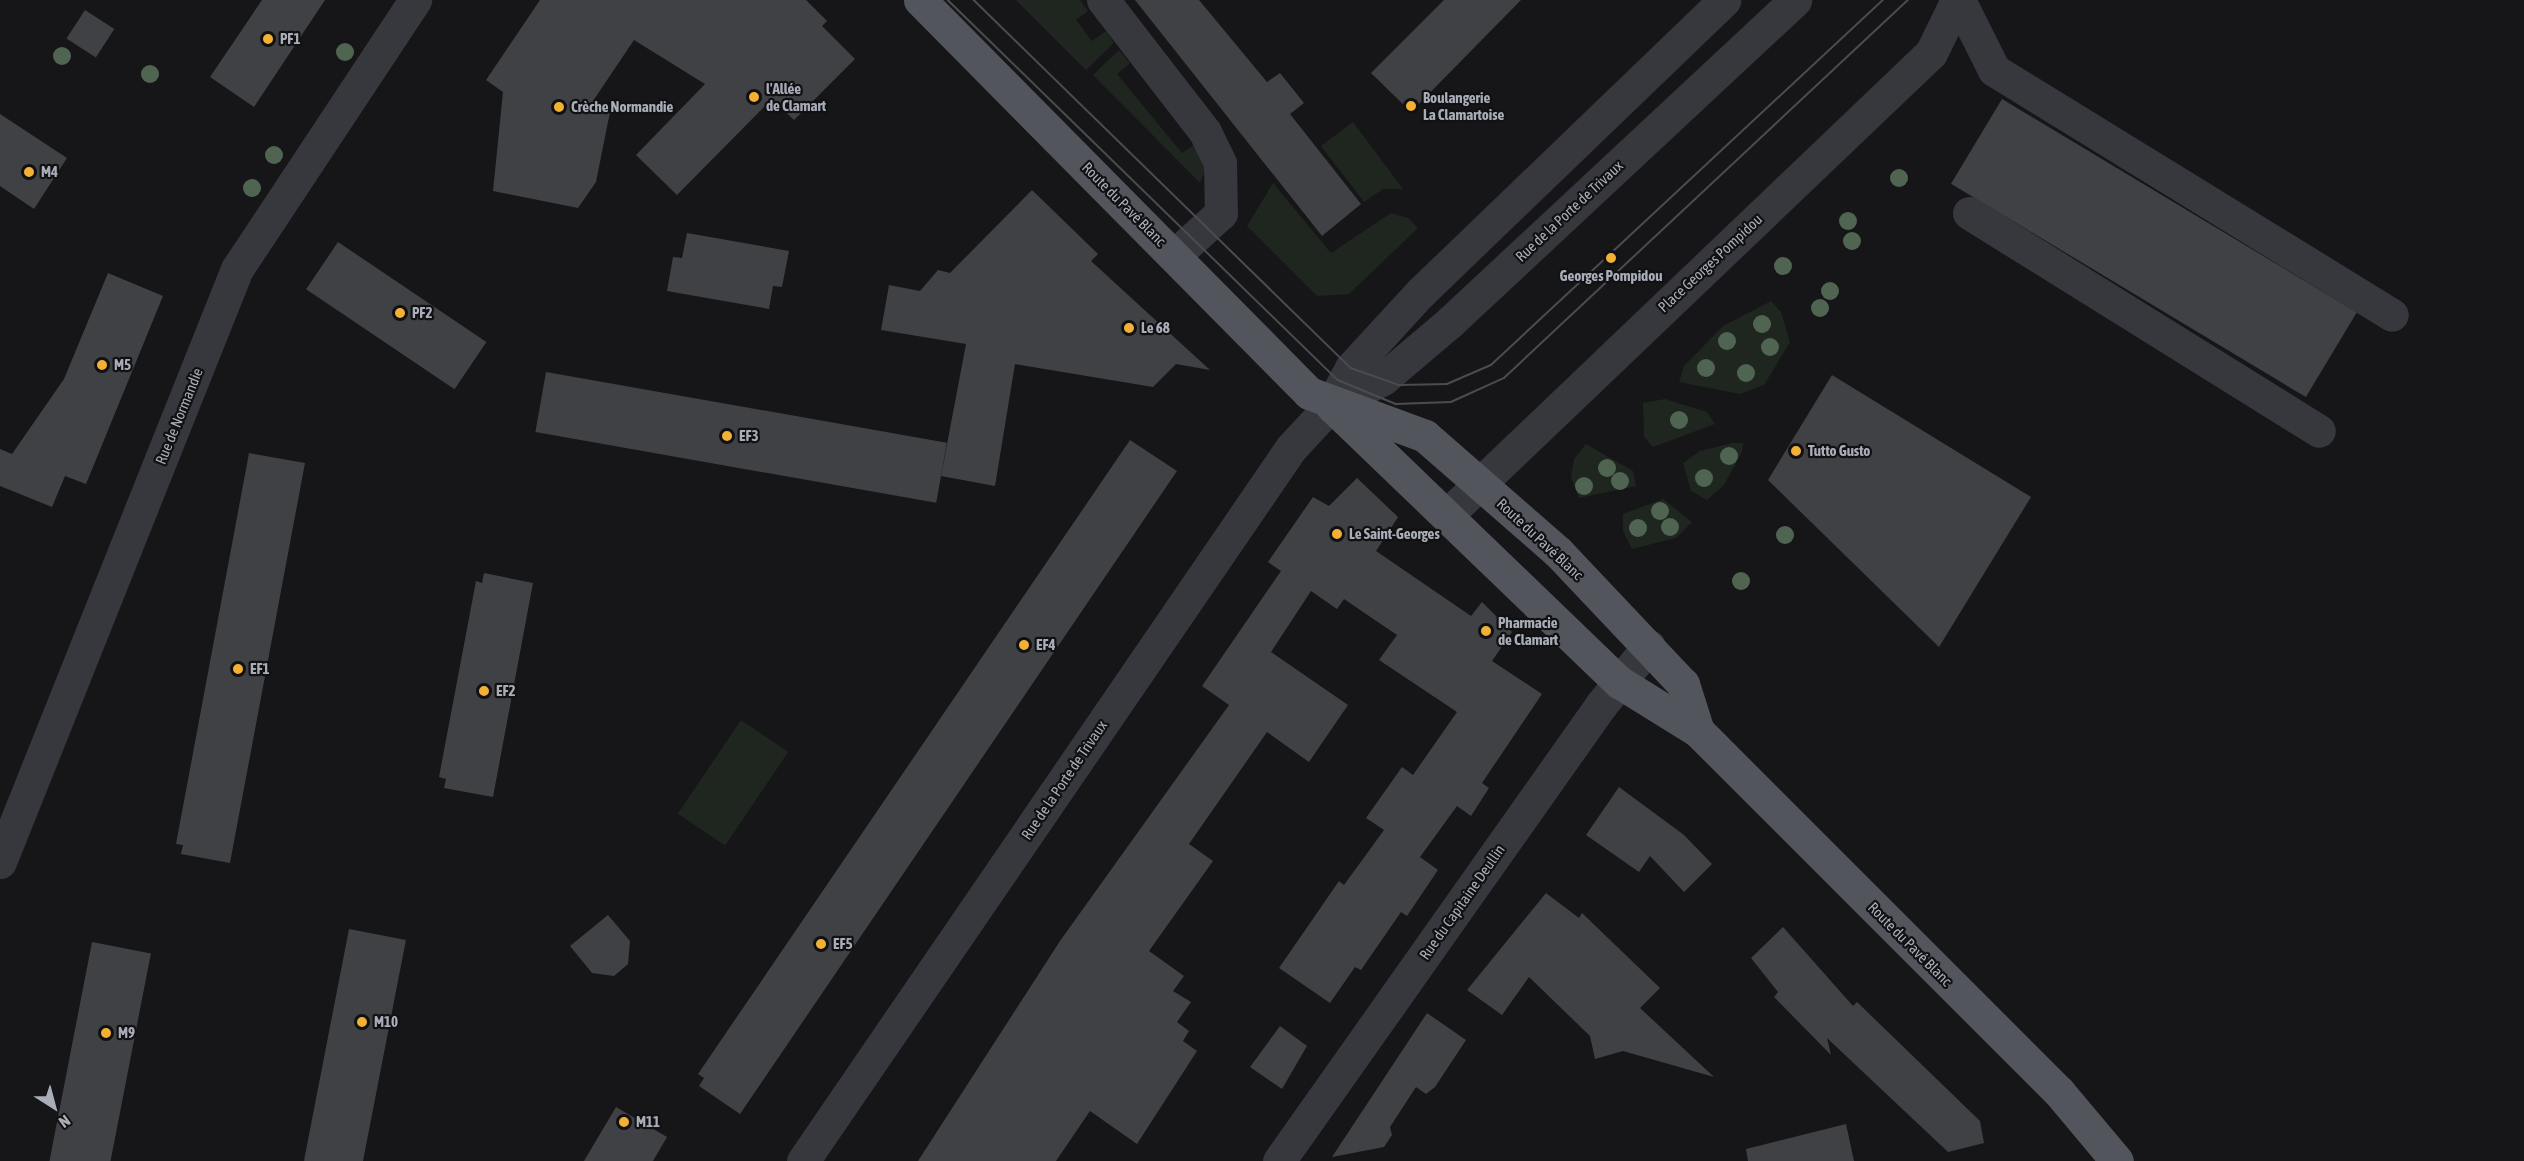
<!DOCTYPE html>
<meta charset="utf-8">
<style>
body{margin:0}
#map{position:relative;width:2524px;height:1161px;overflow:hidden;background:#161618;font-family:"Asap Condensed",sans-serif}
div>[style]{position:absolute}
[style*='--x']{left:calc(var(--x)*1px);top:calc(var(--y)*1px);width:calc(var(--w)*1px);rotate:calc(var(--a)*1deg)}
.green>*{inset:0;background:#1e261f;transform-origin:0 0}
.building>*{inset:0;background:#404145;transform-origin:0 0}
.minor>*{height:33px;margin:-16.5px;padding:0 16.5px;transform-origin:16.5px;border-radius:16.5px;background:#37383d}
.major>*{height:33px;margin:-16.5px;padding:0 16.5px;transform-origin:16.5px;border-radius:16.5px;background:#53555c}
.tram>*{height:1.5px;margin:-0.75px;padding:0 0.75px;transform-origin:0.75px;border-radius:0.75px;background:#4a4c52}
.trees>*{width:18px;height:18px;margin:-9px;border-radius:50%;background:#506452}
.dots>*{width:16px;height:16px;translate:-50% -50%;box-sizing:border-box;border:3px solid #111113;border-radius:50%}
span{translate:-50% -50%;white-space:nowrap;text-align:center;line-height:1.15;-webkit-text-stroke:4.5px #111113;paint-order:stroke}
.poi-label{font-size:15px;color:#a8adb8;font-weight:700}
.left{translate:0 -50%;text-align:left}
.street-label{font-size:15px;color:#a8adb8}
.north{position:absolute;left:24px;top:1077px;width:60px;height:60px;-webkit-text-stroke:4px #111113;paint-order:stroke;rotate:144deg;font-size:16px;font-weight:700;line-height:24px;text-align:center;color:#a8adb8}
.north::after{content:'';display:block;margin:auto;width:21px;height:27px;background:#a8adb8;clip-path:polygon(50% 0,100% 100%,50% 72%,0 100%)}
</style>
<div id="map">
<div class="green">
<i style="clip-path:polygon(1016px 0,1080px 0,1088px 11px,1076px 20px,1092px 41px,1106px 31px,1114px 43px,1086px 70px)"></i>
<i style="clip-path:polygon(1119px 50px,1130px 63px,1117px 74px,1182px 153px,1195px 144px,1206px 168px,1200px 183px,1093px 75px)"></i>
<i style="clip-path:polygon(1353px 122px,1403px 189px,1383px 189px,1364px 202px,1321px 146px)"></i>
<i style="clip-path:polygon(1273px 183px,1331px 253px,1391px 213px,1408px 218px,1418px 228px,1349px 294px,1317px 296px,1247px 226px)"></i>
<i style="clip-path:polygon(1771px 301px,1781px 312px,1790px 342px,1764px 385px,1740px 394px,1679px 382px,1684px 366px,1723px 326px)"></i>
<i style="clip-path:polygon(1665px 399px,1707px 412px,1715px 424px,1653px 447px,1644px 437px,1643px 403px)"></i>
<i style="clip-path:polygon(1733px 443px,1743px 443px,1742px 452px,1724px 485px,1707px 500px,1691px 491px,1683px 463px,1700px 451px)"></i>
<i style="clip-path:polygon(1586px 444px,1633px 471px,1636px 486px,1579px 498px,1571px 477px,1574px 459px)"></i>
<i style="clip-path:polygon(1663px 499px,1692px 522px,1676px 538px,1632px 549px,1623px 531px,1623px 514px)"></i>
<i style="left:741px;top:720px;width:57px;height:113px;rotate:34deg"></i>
</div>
<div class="building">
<i style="clip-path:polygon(262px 0,325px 0,254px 107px,210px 77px)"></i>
<i style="clip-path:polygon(540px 0,806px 0,827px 21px,822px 26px,855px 59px,794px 120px,772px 99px,677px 195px,636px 155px,705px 84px,634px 40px,593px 101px,610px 112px,596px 182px,578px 208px,493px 191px,503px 92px,486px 80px)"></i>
<i style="clip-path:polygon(1135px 0,1199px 0,1267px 82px,1280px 73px,1304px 103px,1290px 114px,1361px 204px,1322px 236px)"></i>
<i style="clip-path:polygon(1444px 0,1521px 0,1411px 112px,1371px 73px)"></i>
<i style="left:85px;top:10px;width:35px;height:34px;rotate:33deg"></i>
<i style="left:2002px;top:99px;width:414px;height:99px;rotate:31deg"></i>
<i style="clip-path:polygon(0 114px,67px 158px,34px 209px,0 186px)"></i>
<i style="clip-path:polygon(1032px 190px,1098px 254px,1091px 261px,1210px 370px,1176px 364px,1153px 387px,1015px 364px,995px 486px,941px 476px,966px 344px,881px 330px,889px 285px,920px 291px,938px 270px,950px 273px)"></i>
<i style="clip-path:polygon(687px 233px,789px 251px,782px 287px,773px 286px,769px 309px,667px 291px,673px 257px,682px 258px)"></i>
<i style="left:338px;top:242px;width:179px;height:57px;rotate:34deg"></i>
<i style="clip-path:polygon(108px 273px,163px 296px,86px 484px,65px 476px,52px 507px,0 486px,0 449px,12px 454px,64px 379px)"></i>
<i style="left:546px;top:372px;width:407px;height:61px;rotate:10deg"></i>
<i style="clip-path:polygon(1832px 375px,2031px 497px,1939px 647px,1768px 480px)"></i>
<i style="clip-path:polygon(1130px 440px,1177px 471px,740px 1114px,699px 1086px,704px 1078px,698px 1074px)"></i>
<i style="clip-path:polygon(249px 453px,305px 463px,230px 863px,181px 854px,183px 845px,176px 844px)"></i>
<i style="clip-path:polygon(1357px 478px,1398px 517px,1376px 551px,1471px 616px,1482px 602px,1512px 632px,1492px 661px,1542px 694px,1482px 783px,1489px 788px,1471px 816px,1457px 806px,1420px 857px,1438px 870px,1407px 916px,1401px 912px,1361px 970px,1355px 967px,1330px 1003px,1279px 968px,1339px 881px,1344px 885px,1384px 830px,1366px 818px,1402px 767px,1413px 775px,1457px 712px,1379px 660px,1397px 635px,1344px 599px,1337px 609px,1311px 591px,1271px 652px,1348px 705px,1309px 762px,1267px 732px,1189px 844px,1213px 861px,1149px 951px,1184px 976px,1173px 991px,1191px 1002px,1177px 1022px,1189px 1031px,1183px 1041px,1197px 1051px,1137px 1144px,1090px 1111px,1056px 1161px,918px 1161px,1060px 941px,1229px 705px,1202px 686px,1281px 571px,1268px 562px,1313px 497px,1329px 506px)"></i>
<i style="clip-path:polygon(484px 573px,533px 583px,493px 797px,444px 788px,446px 779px,439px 777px,476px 581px,482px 583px)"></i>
<i style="clip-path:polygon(1619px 787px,1684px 835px,1712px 864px,1684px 892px,1650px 856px,1639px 872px,1586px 835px)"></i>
<i style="clip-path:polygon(1546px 893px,1579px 918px,1582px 913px,1660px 988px,1640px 1008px,1714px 1077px,1623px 1051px,1595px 1059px,1590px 1036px,1529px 977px,1502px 1015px,1467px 990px)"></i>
<i style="clip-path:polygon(608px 915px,630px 941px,628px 964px,614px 976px,592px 973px,570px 946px)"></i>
<i style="clip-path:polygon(1783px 927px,1853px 1006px,1857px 1002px,1980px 1121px,1984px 1143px,1948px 1152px,1827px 1038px,1831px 1055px,1774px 997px,1778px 992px,1751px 958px)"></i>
<i style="left:349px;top:929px;width:58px;height:236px;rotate:11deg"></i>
<i style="left:92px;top:942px;width:60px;height:223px;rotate:11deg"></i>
<i style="clip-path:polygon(1427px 1013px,1466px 1040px,1435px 1087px,1426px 1094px,1416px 1087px,1390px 1127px,1392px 1135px,1384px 1147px,1332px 1157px)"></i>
<i style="clip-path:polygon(1280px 1026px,1307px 1046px,1282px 1089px,1250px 1067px)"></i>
<i style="clip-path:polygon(616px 1107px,667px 1137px,653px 1161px,584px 1161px)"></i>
<i style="clip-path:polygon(1846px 1124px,1854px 1161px,1748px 1161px,1746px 1149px)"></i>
</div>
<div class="minor">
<i style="--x:1103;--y:0;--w:167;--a:52.3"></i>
<i style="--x:1205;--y:132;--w:34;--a:64"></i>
<i style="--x:1220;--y:163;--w:50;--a:88.9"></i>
<i style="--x:1221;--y:213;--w:62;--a:137.6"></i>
<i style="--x:1959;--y:0;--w:78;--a:63.4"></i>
<i style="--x:1994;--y:70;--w:467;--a:31.6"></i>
<i style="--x:1969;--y:213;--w:412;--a:31.9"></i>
<i style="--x:1331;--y:405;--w:58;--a:-26.6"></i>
<i style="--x:1383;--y:379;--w:88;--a:-40.4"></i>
<i style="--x:1450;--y:322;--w:472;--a:-43"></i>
<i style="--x:1447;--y:515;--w:669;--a:-43.67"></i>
<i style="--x:1931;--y:53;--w:59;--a:-63.9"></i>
<i style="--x:0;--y:862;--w:639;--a:-68.22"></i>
<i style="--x:237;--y:269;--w:323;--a:-56.5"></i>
<i style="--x:803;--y:1161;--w:864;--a:-55.61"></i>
<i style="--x:1291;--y:448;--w:59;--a:-47.1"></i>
<i style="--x:1331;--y:405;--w:42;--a:-61.6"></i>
<i style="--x:1351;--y:368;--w:103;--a:-47.4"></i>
<i style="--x:1421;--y:292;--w:421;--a:-43.9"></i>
<i style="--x:1279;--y:1161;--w:558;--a:-54.77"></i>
<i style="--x:1601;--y:705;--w:76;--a:-50.9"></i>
</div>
<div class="major">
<i style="--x:920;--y:0;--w:553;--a:45.29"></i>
<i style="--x:1309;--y:393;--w:124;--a:20.3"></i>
<i style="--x:1425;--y:436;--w:176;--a:41.1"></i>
<i style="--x:1558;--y:552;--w:182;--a:46.6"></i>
<i style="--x:1683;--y:684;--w:49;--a:72.3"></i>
<i style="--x:1331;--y:405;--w:400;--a:43.9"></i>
<i style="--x:1619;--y:682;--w:93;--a:31.8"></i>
<i style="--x:1698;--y:731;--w:511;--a:45"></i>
<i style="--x:2059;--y:1092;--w:90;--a:50"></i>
</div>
<div class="tram">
<i style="--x:948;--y:0;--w:545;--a:44.26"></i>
<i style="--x:1338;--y:380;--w:63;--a:22.5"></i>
<i style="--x:1396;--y:404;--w:55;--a:-2.1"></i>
<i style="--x:1451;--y:402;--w:58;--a:-24.4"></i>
<i style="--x:1504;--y:378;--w:553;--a:-43.1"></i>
<i style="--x:974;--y:0;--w:527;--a:44.31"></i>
<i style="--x:1351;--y:368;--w:51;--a:19.5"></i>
<i style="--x:1399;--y:385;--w:48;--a:-1.2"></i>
<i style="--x:1447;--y:384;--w:48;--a:-23.4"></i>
<i style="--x:1491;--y:365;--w:536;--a:-42.96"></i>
</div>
<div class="trees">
<i style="left:345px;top:52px"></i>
<i style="left:62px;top:56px"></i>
<i style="left:150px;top:74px"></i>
<i style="left:274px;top:155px"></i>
<i style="left:1899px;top:178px"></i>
<i style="left:252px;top:188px"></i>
<i style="left:1848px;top:221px"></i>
<i style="left:1852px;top:241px"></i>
<i style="left:1783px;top:266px"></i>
<i style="left:1830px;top:291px"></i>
<i style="left:1820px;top:308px"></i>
<i style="left:1762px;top:324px"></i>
<i style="left:1727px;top:341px"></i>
<i style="left:1770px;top:347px"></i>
<i style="left:1706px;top:368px"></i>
<i style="left:1746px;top:373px"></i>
<i style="left:1679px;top:420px"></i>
<i style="left:1729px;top:456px"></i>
<i style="left:1607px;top:468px"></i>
<i style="left:1704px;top:478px"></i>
<i style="left:1620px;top:481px"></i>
<i style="left:1584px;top:486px"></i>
<i style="left:1660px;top:511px"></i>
<i style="left:1670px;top:527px"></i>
<i style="left:1638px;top:528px"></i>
<i style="left:1785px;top:535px"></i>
<i style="left:1741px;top:581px"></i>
</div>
<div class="dots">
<i style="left:268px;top:39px;background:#f2b134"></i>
<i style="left:754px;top:97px;background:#f2b134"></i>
<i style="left:1411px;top:106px;background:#f2b134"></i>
<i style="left:559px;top:107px;background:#f2b134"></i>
<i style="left:29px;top:172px;background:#f2b134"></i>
<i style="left:1611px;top:258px;background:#f2b134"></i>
<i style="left:400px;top:313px;background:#f2b134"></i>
<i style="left:1129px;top:328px;background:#f2b134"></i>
<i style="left:102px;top:365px;background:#f2b134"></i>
<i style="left:727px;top:436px;background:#f2b134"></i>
<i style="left:1796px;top:451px;background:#f2b134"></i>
<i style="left:1337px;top:534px;background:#f2b134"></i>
<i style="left:1486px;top:631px;background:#f2b134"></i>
<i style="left:1024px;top:645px;background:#f2b134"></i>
<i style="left:238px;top:669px;background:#f2b134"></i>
<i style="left:484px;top:691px;background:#f2b134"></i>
<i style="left:821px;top:944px;background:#f2b134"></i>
<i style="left:362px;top:1022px;background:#f2b134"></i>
<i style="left:106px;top:1033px;background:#f2b134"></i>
<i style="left:624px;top:1122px;background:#f2b134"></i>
</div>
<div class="poi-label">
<span class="left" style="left:280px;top:39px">PF1</span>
<span class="left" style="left:766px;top:97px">l'Allée<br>de Clamart</span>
<span class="left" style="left:1423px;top:106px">Boulangerie<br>La Clamartoise</span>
<span class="left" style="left:571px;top:107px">Crèche Normandie</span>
<span class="left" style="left:41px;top:172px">M4</span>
<span style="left:1611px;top:276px">Georges Pompidou</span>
<span class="left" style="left:412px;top:313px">PF2</span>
<span class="left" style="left:1141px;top:328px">Le 68</span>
<span class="left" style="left:114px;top:365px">M5</span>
<span class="left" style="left:739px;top:436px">EF3</span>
<span class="left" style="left:1808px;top:451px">Tutto Gusto</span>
<span class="left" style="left:1349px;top:534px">Le Saint-Georges</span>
<span class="left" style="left:1498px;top:631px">Pharmacie<br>de Clamart</span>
<span class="left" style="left:1036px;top:645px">EF4</span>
<span class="left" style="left:250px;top:669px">EF1</span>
<span class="left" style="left:496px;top:691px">EF2</span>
<span class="left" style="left:833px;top:944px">EF5</span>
<span class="left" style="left:374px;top:1022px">M10</span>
<span class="left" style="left:118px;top:1033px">M9</span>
<span class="left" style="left:636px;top:1122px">M11</span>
</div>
<div class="street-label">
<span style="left:1124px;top:204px;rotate:45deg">Route du Pavé Blanc</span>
<span style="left:1569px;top:211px;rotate:-43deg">Rue de la Porte de Trivaux</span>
<span style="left:1710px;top:263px;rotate:-43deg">Place Georges Pompidou</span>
<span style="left:179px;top:416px;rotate:-68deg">Rue de Normandie</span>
<span style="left:1540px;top:539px;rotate:43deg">Route du Pavé Blanc</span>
<span style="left:1064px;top:780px;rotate:-56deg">Rue de la Porte de Trivaux</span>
<span style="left:1462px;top:902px;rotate:-55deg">Rue du Capitaine Deullin</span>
<span style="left:1910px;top:944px;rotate:45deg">Route du Pavé Blanc</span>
</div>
<div class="north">N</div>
</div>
